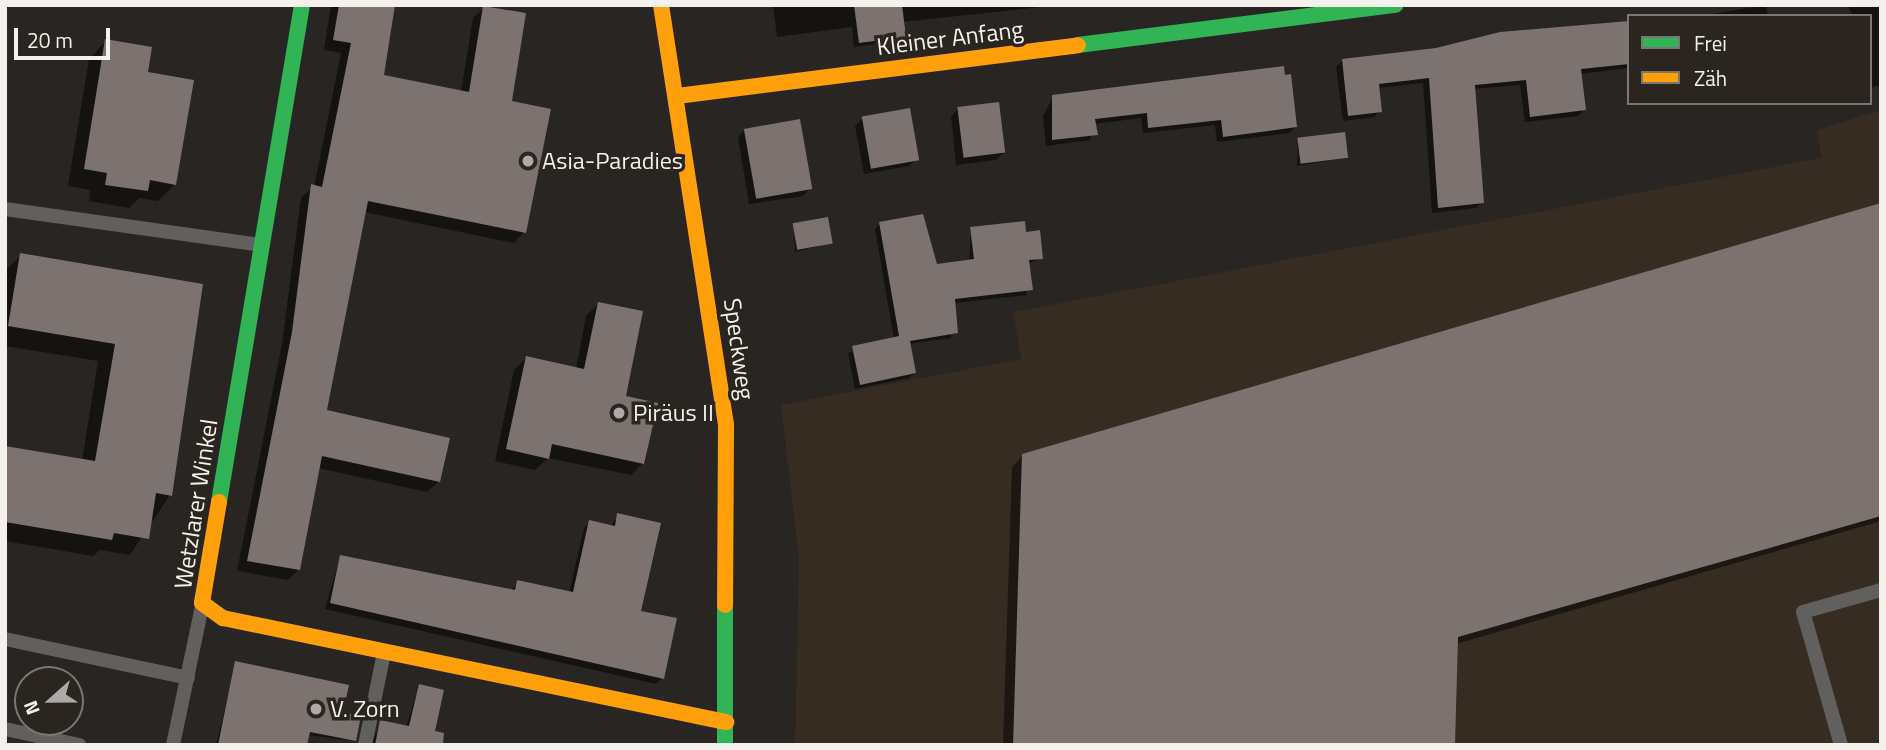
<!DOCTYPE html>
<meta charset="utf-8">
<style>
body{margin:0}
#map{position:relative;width:1886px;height:750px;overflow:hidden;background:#282523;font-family:"Titillium Web",sans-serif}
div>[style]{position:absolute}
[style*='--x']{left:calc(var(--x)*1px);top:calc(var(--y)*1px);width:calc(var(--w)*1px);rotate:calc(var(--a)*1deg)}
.built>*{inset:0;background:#362c22}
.shadow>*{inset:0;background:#0007}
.building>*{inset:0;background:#7c7371;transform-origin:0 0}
.lane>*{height:14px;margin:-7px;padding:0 7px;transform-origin:7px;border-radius:7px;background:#61605e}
.fast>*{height:16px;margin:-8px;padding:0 8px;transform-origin:8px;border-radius:8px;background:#30b455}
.slow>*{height:16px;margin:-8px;padding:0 8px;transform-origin:8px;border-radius:8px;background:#ff9f0a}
.dots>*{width:19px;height:19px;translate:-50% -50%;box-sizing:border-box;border:4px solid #2b2520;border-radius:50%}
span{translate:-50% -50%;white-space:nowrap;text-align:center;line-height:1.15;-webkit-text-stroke:7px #2b2520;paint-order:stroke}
.street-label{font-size:24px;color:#f4f0ec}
.poi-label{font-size:24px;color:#f4f0ec}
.left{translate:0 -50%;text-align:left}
.frame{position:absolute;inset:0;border:7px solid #f4f0ec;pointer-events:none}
.legend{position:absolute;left:1627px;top:14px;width:245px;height:91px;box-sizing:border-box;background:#2b2520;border:2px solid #7b7672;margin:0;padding:9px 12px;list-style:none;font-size:21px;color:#f4f0ec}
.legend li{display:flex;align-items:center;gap:14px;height:35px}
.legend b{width:35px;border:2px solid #7b7672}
.north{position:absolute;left:14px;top:666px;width:70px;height:70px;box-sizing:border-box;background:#2b2520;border:2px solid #7b7672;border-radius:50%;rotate:249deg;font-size:19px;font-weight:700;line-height:28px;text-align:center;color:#f4f0ec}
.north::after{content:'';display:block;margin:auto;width:24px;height:32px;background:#ada9a6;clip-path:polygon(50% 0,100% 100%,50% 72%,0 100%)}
.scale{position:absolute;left:14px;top:28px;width:96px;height:32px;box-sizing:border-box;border:4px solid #f4f0ec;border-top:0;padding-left:9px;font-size:21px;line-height:24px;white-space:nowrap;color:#f4f0ec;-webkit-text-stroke:5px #2b2520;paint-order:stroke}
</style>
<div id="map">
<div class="built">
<i style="clip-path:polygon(1881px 110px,1881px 745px,795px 745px,799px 559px,781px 405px,1021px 359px,1013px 312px,1821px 158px,1817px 130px)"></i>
</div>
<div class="shadow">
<i style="clip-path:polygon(331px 5px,394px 5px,382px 76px,461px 92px,473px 18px,484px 8px,510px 102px,524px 232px,514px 243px,364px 212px,325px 412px,447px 439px,438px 482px,427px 492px,318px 468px,299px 569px,288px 580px,237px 571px,282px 344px,301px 197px,314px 187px,341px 53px,324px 50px)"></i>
<i style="clip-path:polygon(773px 5px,1059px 5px,902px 22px,899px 41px,854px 47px,852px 27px,777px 37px)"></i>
<i style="clip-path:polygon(1766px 5px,1768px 16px,1700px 16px)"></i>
<i style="clip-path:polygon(1848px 5px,1881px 5px,1881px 85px,1870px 88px,1870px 16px,1852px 16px)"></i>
<i style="clip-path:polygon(1629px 24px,1629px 68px,1580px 74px,1584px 110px,1578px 116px,1525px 122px,1520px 85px,1474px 89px,1482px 202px,1476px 208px,1432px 213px,1423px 83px,1377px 88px,1380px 111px,1374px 117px,1343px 121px,1336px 67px,1342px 61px)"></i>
<i style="clip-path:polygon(106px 41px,146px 74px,175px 184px,158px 201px,139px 198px,129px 208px,89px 201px,90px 190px,68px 186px,89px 59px)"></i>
<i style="clip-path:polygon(1053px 97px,1295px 127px,1289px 133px,1217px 142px,1215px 125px,1143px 133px,1141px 118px,1094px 124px,1090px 140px,1046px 146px,1043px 116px)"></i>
<i style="clip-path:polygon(958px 109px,1003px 153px,996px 160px,956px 165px,951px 116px)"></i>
<i style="clip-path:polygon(862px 119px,917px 159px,909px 166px,864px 174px,855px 126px)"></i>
<i style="clip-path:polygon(745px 129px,810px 188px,803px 196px,749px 204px,738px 137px)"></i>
<i style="clip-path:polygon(1298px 139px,1346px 158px,1297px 166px)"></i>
<i style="clip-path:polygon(1881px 206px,1881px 521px,1456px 644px,1454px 745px,1003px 745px,1012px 467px,1023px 455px)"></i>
<i style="clip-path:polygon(880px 223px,935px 266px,969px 262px,971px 229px,1024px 234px,1041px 258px,1028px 264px,1026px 295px,954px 303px,951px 338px,909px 344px,915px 373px,909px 378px,855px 389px,848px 353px,894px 339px,875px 229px)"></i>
<i style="clip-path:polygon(794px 225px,831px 243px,795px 252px)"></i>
<i style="clip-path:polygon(21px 255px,201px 285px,170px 495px,130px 555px,100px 550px,93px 556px,5px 541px,5px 448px,82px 461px,98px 361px,5px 346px,5px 271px)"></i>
<i style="clip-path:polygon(598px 304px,643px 463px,631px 475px,548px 458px,535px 470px,495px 461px,514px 370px,526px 358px,576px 369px,586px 316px)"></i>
<i style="clip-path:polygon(618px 515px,639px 612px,662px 678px,656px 684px,325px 609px,340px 557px,511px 591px,518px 582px,569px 593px,584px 528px,590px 522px,611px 526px)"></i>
<i style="clip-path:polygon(236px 663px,341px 713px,354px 741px,307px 735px,305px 745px,216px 745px)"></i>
<i style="clip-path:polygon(419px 686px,431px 745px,371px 745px,381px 722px,406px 727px)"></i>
</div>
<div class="building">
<i style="clip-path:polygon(339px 5px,395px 5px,384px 75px,469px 92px,483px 6px,526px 13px,512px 101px,551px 109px,526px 233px,368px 201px,327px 410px,450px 438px,440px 482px,322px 456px,300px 570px,247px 561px,292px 332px,311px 184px,322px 187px,351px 43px,333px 40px)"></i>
<i style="clip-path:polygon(854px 5px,902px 5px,906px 37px,859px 43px)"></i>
<i style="clip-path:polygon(1629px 21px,1629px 64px,1581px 69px,1586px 110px,1530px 117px,1526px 80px,1475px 85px,1484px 203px,1438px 208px,1429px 78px,1379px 84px,1382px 112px,1348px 116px,1342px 59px,1436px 48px,1500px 32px)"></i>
<i style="clip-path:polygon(105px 39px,152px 47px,148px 72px,194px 80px,176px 185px,150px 180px,148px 191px,105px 185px,107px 173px,84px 169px)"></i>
<i style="clip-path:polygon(1284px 66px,1285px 75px,1291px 74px,1297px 127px,1223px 137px,1221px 120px,1148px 128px,1147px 113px,1095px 119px,1098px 135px,1052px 140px,1052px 95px)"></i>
<i style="left:999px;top:102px;width:51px;height:42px;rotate:83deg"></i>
<i style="left:910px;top:108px;width:53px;height:49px;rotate:80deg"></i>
<i style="left:800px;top:119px;width:71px;height:57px;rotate:80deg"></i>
<i style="left:1345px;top:132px;width:26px;height:48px;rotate:83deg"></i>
<i style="clip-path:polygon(1881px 203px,1881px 516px,1458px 637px,1455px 745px,1013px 745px,1022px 454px)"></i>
<i style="clip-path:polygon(923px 214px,937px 264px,974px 259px,970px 227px,1025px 221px,1026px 232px,1040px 230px,1043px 259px,1029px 260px,1033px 290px,955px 299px,958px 333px,910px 341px,916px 373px,860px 385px,852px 346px,899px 336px,879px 222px)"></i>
<i style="left:828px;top:217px;width:27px;height:36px;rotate:80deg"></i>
<i style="clip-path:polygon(20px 253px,203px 284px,172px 496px,156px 493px,149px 539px,114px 533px,112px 540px,5px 522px,5px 446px,95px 461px,115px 344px,8px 326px)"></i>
<i style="clip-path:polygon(598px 302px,643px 311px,626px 396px,658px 403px,644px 464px,552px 444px,549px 459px,506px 449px,526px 356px,584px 369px)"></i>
<i style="clip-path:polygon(617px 513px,661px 523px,641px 611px,677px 618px,664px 679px,330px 603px,340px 555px,515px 590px,517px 580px,573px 592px,589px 520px,615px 526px)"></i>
<i style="clip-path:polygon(235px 661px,349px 685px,343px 712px,361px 716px,356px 741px,310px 732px,307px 745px,218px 745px)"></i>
<i style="clip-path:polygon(419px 684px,444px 690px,435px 731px,444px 733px,443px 745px,375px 745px,380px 720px,409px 726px)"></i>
</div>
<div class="lane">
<i style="--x:5;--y:209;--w:258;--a:8"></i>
<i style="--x:5;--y:639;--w:187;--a:12"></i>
<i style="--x:5;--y:729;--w:76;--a:12.2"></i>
<i style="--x:173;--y:745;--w:142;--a:-78.2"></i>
<i style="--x:365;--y:745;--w:94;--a:-78.3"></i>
<i style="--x:1841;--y:745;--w:138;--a:-105.9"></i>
<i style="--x:1803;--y:612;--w:81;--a:-15.8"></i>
</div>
<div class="fast">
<i style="--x:1078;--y:45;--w:320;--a:-7.2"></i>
<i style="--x:219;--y:502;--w:504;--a:-80.52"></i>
<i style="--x:725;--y:745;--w:140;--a:-90"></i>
</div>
<div class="slow">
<i style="--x:661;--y:5;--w:425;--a:81.2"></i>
<i style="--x:726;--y:425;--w:180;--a:90.3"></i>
<i style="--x:677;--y:96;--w:404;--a:-7.2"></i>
<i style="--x:219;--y:502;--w:102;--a:99.6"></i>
<i style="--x:202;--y:603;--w:26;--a:36"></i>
<i style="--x:223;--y:618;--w:514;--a:11.68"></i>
</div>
<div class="dots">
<i style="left:528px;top:161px;background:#ada9a6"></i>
<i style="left:619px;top:413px;background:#ada9a6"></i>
<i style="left:316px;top:709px;background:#ada9a6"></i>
</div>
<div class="street-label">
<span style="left:950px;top:38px;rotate:-7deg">Kleiner Anfang</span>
<span style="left:739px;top:349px;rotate:82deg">Speckweg</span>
<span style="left:196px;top:504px;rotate:-81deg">Wetzlarer Winkel</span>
</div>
<div class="poi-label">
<span class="left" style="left:542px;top:161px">Asia-Paradies</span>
<span class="left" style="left:633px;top:413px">Piräus II</span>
<span class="left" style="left:330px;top:709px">V. Zorn</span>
</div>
<div class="frame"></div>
<ul class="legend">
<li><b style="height:9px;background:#30b455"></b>Frei</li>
<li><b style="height:9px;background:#ff9f0a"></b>Zäh</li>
</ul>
<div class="north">N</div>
<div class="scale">20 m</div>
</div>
